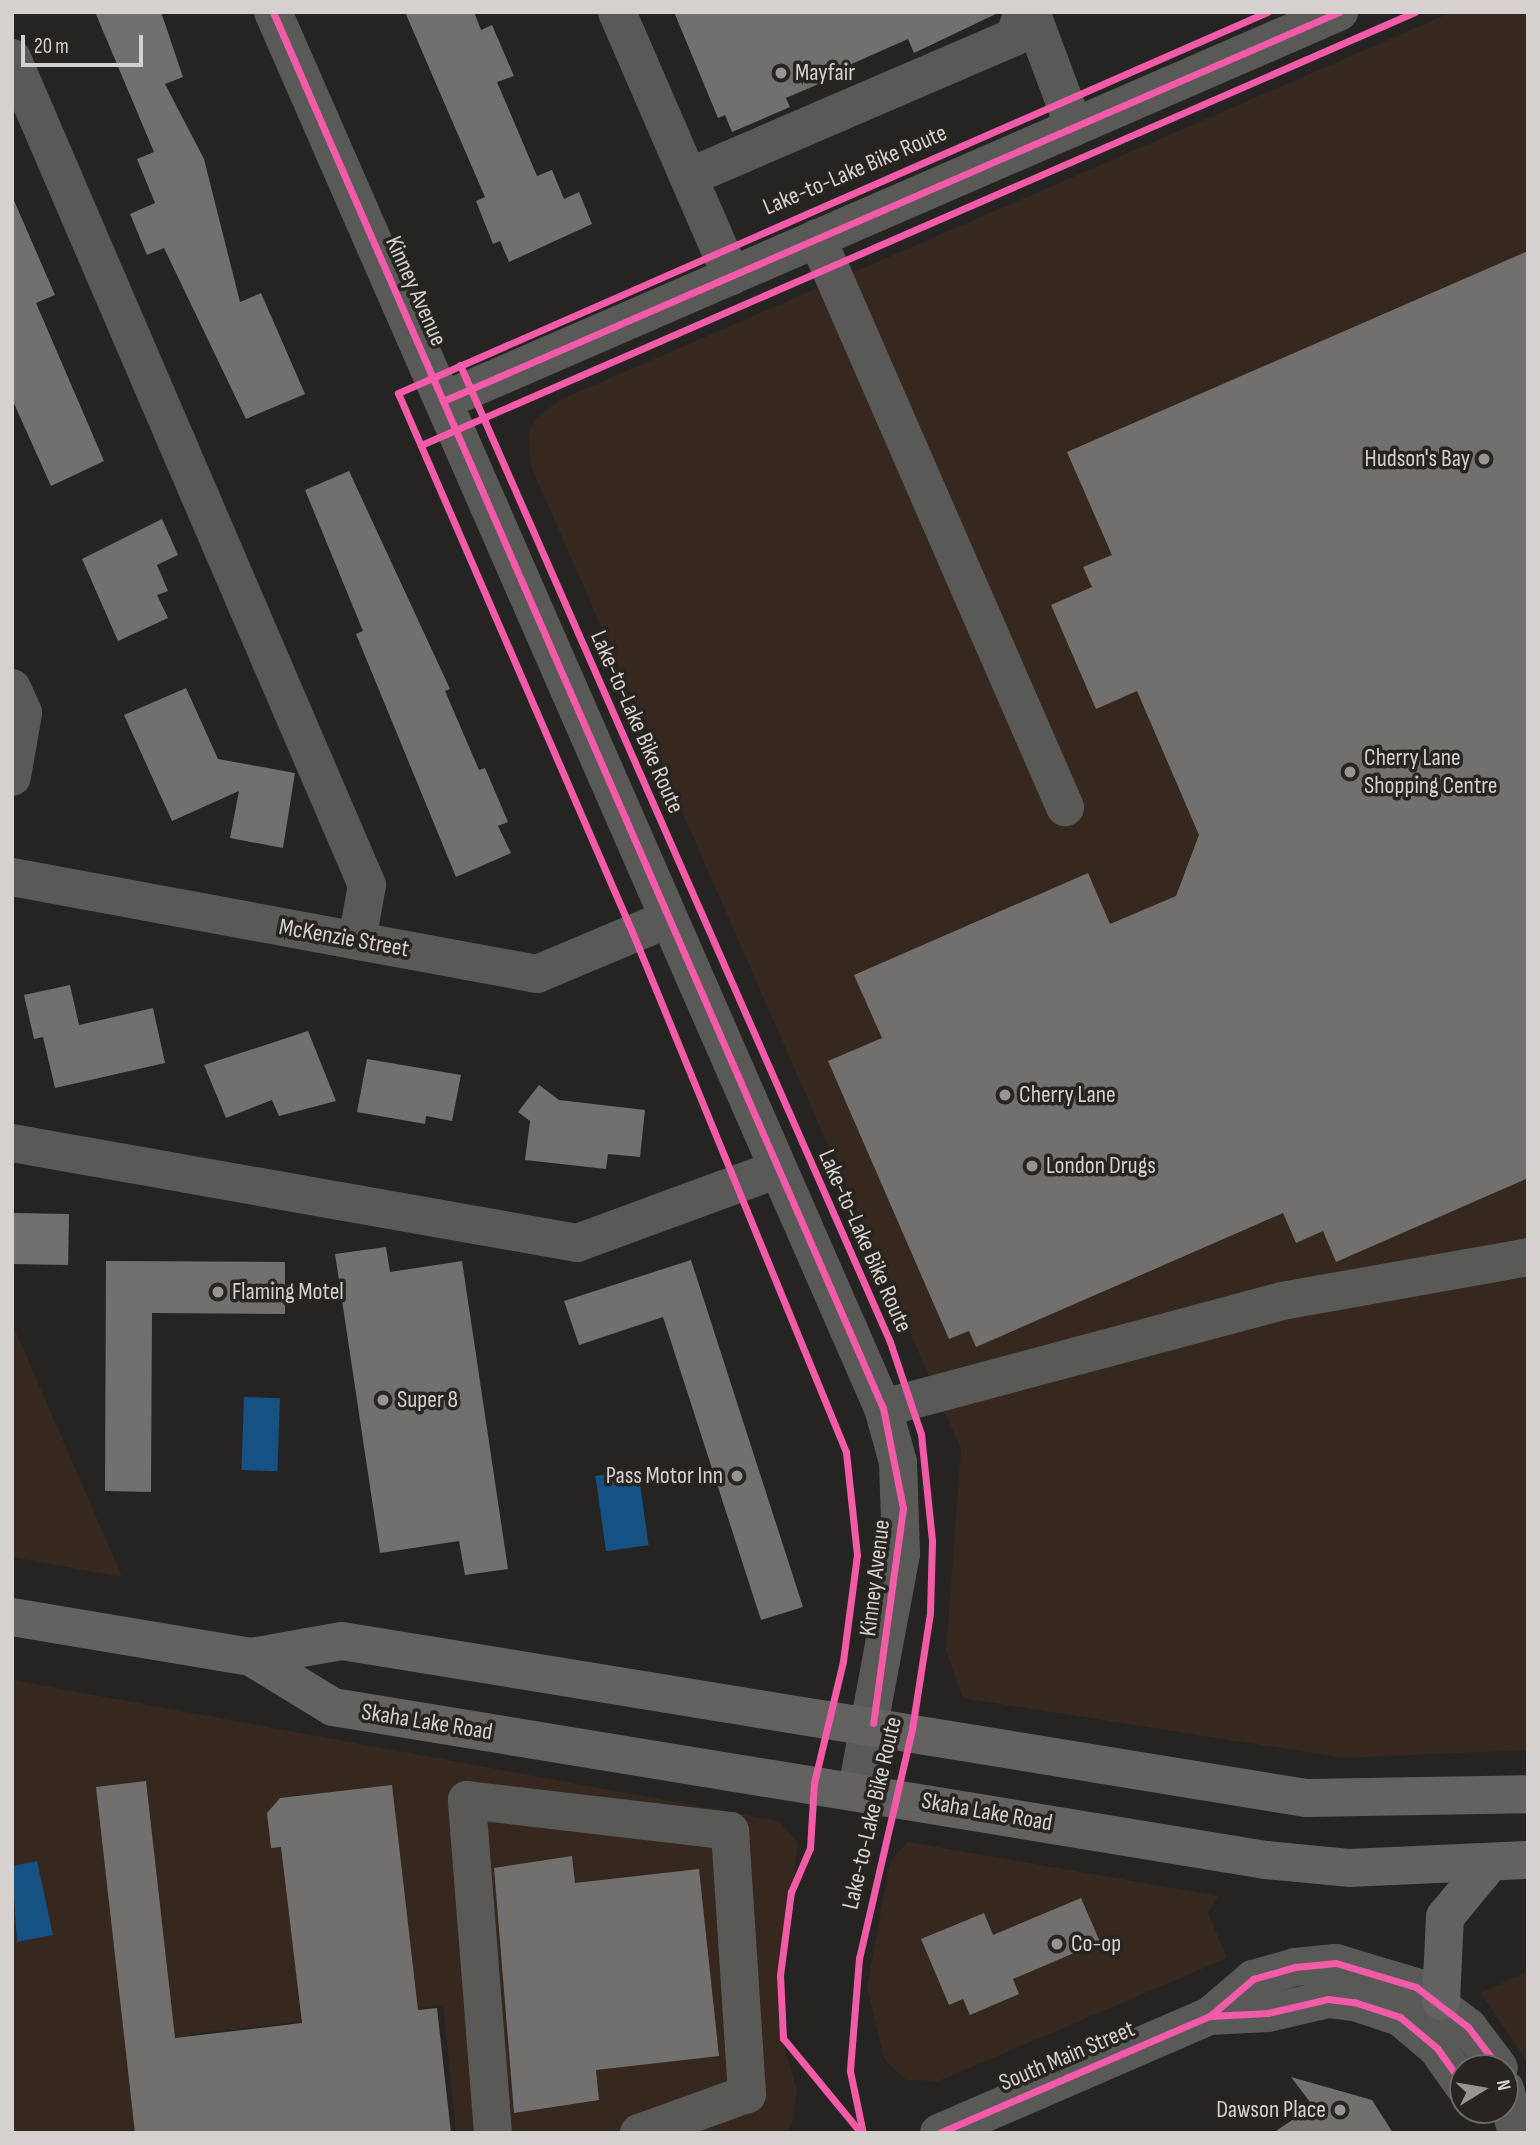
<!DOCTYPE html>
<style>
body{margin:0}
#map{position:relative;width:1540px;height:2145px;overflow:hidden;background:#262422;font-family:"Sofia Sans Condensed",sans-serif}
div>[style]{position:absolute}
[style*='--x']{left:calc(var(--x)*1px);top:calc(var(--y)*1px);width:calc(var(--w)*1px);rotate:calc(var(--a)*1deg)}
.commercial>*{inset:0;background:#36271f}
.water>*{inset:0;background:#155182;transform-origin:0 0}
.building>*{inset:0;background:#72706e;transform-origin:0 0}
.minor>*{height:38px;margin:-19px;padding:0 19px;transform-origin:19px;border-radius:19px;background:#595958}
.major>*{height:38px;margin:-19px;padding:0 19px;transform-origin:19px;border-radius:19px;background:#636261}
.cycleway>*{height:7px;margin:-3.5px;padding:0 3.5px;transform-origin:3.5px;border-radius:3.5px;background:#f35aa7}
.dots>*{width:19px;height:19px;translate:-50% -50%;box-sizing:border-box;border:4px solid #282420;border-radius:50%}
span{translate:-50% -50%;white-space:nowrap;text-align:center;line-height:1.15;-webkit-text-stroke:7px #282420;paint-order:stroke}
.poi-label{font-size:24px;color:#d4d1ce}
.left{translate:0 -50%;text-align:left}
.right{translate:-100% -50%;text-align:right}
.street-label{font-size:24px;color:#d4d1ce}
.frame{position:absolute;inset:0;border:14px solid #d4d1ce;pointer-events:none}
.north{position:absolute;left:1449px;top:2054px;width:70px;height:70px;box-sizing:border-box;background:#282420;border:2px solid #6d6966;border-radius:50%;rotate:79deg;font-size:19px;font-weight:700;line-height:28px;text-align:center;color:#d4d1ce}
.north::after{content:'';display:block;margin:auto;width:24px;height:32px;background:#979492;clip-path:polygon(50% 0,100% 100%,50% 72%,0 100%)}
.scale{position:absolute;left:21px;top:35px;width:122px;height:32px;box-sizing:border-box;border:4px solid #d4d1ce;border-top:0;padding-left:9px;font-size:21px;line-height:24px;white-space:nowrap;color:#d4d1ce;-webkit-text-stroke:5px #282420;paint-order:stroke}
</style>
<div id="map">
<div class="commercial">
<i style="clip-path:polygon(1452px 12px,1528px 12px,1528px 1750px,1344px 1758px,963px 1698px,946px 1650px,961px 1449px,531px 466px,528px 435px,536px 418px,560px 400px)"></i>
<i style="clip-path:polygon(12px 1323px,114px 1558px,122px 1577px,12px 1557px)"></i>
<i style="clip-path:polygon(12px 1680px,779px 1821px,798px 1843px,777px 1997px,780px 2034px,797px 2090px,792px 2124px,787px 2133px,456px 2133px,443px 2005px,190px 2034px,201px 2133px,12px 2133px)"></i>
<i style="clip-path:polygon(908px 1842px,1219px 1896px,1208px 1913px,1227px 1958px,939px 2081px,906px 2080px,884px 2059px,867px 1987px,890px 1862px)"></i>
<i style="clip-path:polygon(1528px 1971px,1528px 2063px,1481px 1993px)"></i>
</div>
<div class="water">
<i style="left:244px;top:1397px;width:36px;height:73px;rotate:2deg"></i>
<i style="left:638px;top:1470px;width:76px;height:43px;rotate:82deg"></i>
<i style="clip-path:polygon(37px 1861px,53px 1935px,17px 1942px,12px 1866px)"></i>
</div>
<div class="building">
<i style="clip-path:polygon(95px 12px,161px 12px,183px 77px,165px 84px,204px 159px,240px 302px,261px 293px,305px 394px,246px 419px,164px 248px,147px 255px,130px 214px,155px 203px,137px 159px,154px 152px)"></i>
<i style="clip-path:polygon(405px 12px,474px 12px,481px 30px,492px 25px,514px 76px,497px 82px,537px 176px,552px 170px,564px 199px,579px 192px,592px 224px,509px 262px,500px 241px,493px 244px,476px 201px,485px 197px)"></i>
<i style="clip-path:polygon(674px 12px,1000px 12px,914px 53px,908px 39px,847px 66px,849px 71px,786px 98px,790px 107px,732px 132px,725px 115px,718px 118px)"></i>
<i style="clip-path:polygon(12px 196px,55px 295px,36px 303px,104px 461px,51px 486px,12px 399px)"></i>
<i style="clip-path:polygon(1528px 251px,1528px 1178px,1336px 1262px,1323px 1231px,1296px 1243px,1283px 1213px,976px 1347px,969px 1331px,949px 1339px,828px 1061px,882px 1038px,854px 975px,1088px 873px,1110px 924px,1176px 896px,1199px 835px,1137px 691px,1096px 709px,1051px 605px,1092px 587px,1083px 567px,1112px 555px,1067px 452px)"></i>
<i style="clip-path:polygon(349px 471px,450px 689px,445px 691px,479px 770px,485px 768px,508px 822px,498px 826px,511px 853px,456px 877px,356px 634px,363px 631px,305px 490px)"></i>
<i style="clip-path:polygon(162px 519px,178px 555px,157px 565px,168px 591px,157px 595px,168px 618px,118px 641px,82px 559px)"></i>
<i style="clip-path:polygon(186px 688px,218px 759px,295px 773px,283px 848px,230px 838px,239px 791px,172px 821px,124px 715px)"></i>
<i style="clip-path:polygon(70px 985px,79px 1025px,153px 1008px,165px 1063px,55px 1088px,43px 1037px,34px 1039px,24px 995px)"></i>
<i style="clip-path:polygon(308px 1031px,336px 1101px,279px 1116px,272px 1100px,226px 1118px,204px 1065px)"></i>
<i style="clip-path:polygon(367px 1059px,461px 1075px,452px 1121px,426px 1116px,425px 1124px,357px 1112px)"></i>
<i style="clip-path:polygon(539px 1085px,559px 1100px,645px 1110px,640px 1157px,608px 1154px,606px 1169px,525px 1160px,530px 1121px,518px 1112px)"></i>
<i style="left:12px;top:1213px;width:57px;height:51px;rotate:1deg"></i>
<i style="clip-path:polygon(386px 1247px,390px 1272px,462px 1261px,508px 1569px,465px 1575px,459px 1541px,380px 1553px,335px 1254px)"></i>
<i style="clip-path:polygon(691px 1260px,803px 1607px,761px 1620px,663px 1317px,579px 1345px,564px 1301px)"></i>
<i style="clip-path:polygon(106px 1261px,285px 1262px,285px 1314px,152px 1313px,151px 1492px,105px 1491px)"></i>
<i style="clip-path:polygon(146px 1781px,175px 2038px,302px 2023px,281px 1847px,271px 1848px,267px 1813px,280px 1798px,392px 1785px,418px 2010px,437px 2008px,451px 2133px,135px 2133px,96px 1787px)"></i>
<i style="clip-path:polygon(572px 1856px,575px 1883px,699px 1869px,719px 2056px,596px 2070px,599px 2100px,514px 2113px,494px 1868px)"></i>
<i style="clip-path:polygon(1081px 1898px,1100px 1942px,1013px 1979px,1019px 1994px,970px 2015px,963px 1999px,949px 2005px,921px 1939px,984px 1913px,993px 1935px)"></i>
<i style="clip-path:polygon(1291px 2077px,1372px 2100px,1393px 2133px,1273px 2133px,1313px 2106px)"></i>
</div>
<div class="minor">
<i style="--x:273;--y:12;--w:1523;--a:66.4"></i>
<i style="--x:883;--y:1408;--w:56;--a:74.5"></i>
<i style="--x:898;--y:1462;--w:92;--a:88.1"></i>
<i style="--x:901;--y:1554;--w:240;--a:100.6"></i>
<i style="--x:617;--y:12;--w:288;--a:66.6"></i>
<i style="--x:1031;--y:12;--w:123;--a:69.5"></i>
<i style="--x:12;--y:58;--w:900;--a:66.77"></i>
<i style="--x:367;--y:885;--w:57;--a:100.1"></i>
<i style="--x:689;--y:177;--w:354;--a:-23.3"></i>
<i style="--x:1014;--y:37;--w:27;--a:-70"></i>
<i style="--x:817;--y:238;--w:621;--a:66.45"></i>
<i style="--x:443;--y:401;--w:977;--a:-23.47"></i>
<i style="--x:12;--y:688;--w:27;--a:66"></i>
<i style="--x:23;--y:713;--w:65;--a:99.8"></i>
<i style="--x:12;--y:877;--w:534;--a:10.47"></i>
<i style="--x:537;--y:974;--w:142;--a:-22.8"></i>
<i style="--x:12;--y:1143;--w:574;--a:10.04"></i>
<i style="--x:577;--y:1243;--w:211;--a:-20.2"></i>
<i style="--x:883;--y:1408;--w:413;--a:-15"></i>
<i style="--x:1282;--y:1301;--w:250;--a:-10.1"></i>
<i style="--x:1210;--y:2016;--w:58;--a:-3"></i>
<i style="--x:1268;--y:2013;--w:62;--a:-13.1"></i>
<i style="--x:1328;--y:1999;--w:26;--a:7"></i>
<i style="--x:1354;--y:2002;--w:48;--a:18.1"></i>
<i style="--x:1400;--y:2017;--w:48;--a:40"></i>
<i style="--x:1437;--y:2048;--w:45;--a:54.9"></i>
<i style="--x:1505;--y:2089;--w:46;--a:74.7"></i>
<i style="--x:493;--y:2133;--w:334;--a:-94.5"></i>
<i style="--x:467;--y:1800;--w:265;--a:6.7"></i>
<i style="--x:730;--y:1831;--w:264;--a:86.3"></i>
<i style="--x:747;--y:2094;--w:115;--a:160.1"></i>
<i style="--x:939;--y:2133;--w:295;--a:-23.4"></i>
<i style="--x:1210;--y:2016;--w:57;--a:-40.7"></i>
<i style="--x:1253;--y:1979;--w:44;--a:-15.9"></i>
<i style="--x:1295;--y:1967;--w:41;--a:-5.6"></i>
<i style="--x:1336;--y:1963;--w:84;--a:16.7"></i>
<i style="--x:1416;--y:1987;--w:66;--a:37.6"></i>
<i style="--x:1468;--y:2027;--w:51;--a:52.9"></i>
</div>
<div class="major">
<i style="--x:12;--y:1617;--w:242;--a:9.5"></i>
<i style="--x:251;--y:1657;--w:92;--a:-10"></i>
<i style="--x:342;--y:1641;--w:977;--a:9.25"></i>
<i style="--x:1306;--y:1798;--w:222;--a:-1"></i>
<i style="--x:251;--y:1657;--w:96;--a:31.4"></i>
<i style="--x:333;--y:1707;--w:945;--a:9.31"></i>
<i style="--x:1266;--y:1860;--w:83;--a:5.5"></i>
<i style="--x:1349;--y:1868;--w:179;--a:-2.6"></i>
<i style="--x:1441;--y:2001;--w:84;--a:-87.3"></i>
<i style="--x:1445;--y:1917;--w:69;--a:-50.3"></i>
</div>
<div class="cycleway">
<i style="--x:273;--y:12;--w:1523;--a:66.4"></i>
<i style="--x:883;--y:1408;--w:102;--a:78.7"></i>
<i style="--x:903;--y:1508;--w:217;--a:97.9"></i>
<i style="--x:460;--y:365;--w:1067;--a:66.24"></i>
<i style="--x:890;--y:1342;--w:97;--a:71.4"></i>
<i style="--x:921;--y:1434;--w:108;--a:84.1"></i>
<i style="--x:932;--y:1541;--w:72;--a:91.6"></i>
<i style="--x:930;--y:1613;--w:117;--a:98.8"></i>
<i style="--x:912;--y:1729;--w:235;--a:103"></i>
<i style="--x:859;--y:1958;--w:113;--a:94.6"></i>
<i style="--x:850;--y:2071;--w:63;--a:78.2"></i>
<i style="--x:443;--y:401;--w:977;--a:-23.47"></i>
<i style="--x:421;--y:445;--w:1084;--a:-23.54"></i>
<i style="--x:1210;--y:2016;--w:58;--a:-3"></i>
<i style="--x:1268;--y:2013;--w:62;--a:-13.1"></i>
<i style="--x:1328;--y:1999;--w:26;--a:7"></i>
<i style="--x:1354;--y:2002;--w:48;--a:18.1"></i>
<i style="--x:1400;--y:2017;--w:48;--a:40"></i>
<i style="--x:1437;--y:2048;--w:45;--a:54.9"></i>
<i style="--x:861;--y:2133;--w:123;--a:-129.4"></i>
<i style="--x:783;--y:2038;--w:63;--a:-92.7"></i>
<i style="--x:780;--y:1975;--w:84;--a:-82.5"></i>
<i style="--x:791;--y:1892;--w:48;--a:-66.6"></i>
<i style="--x:810;--y:1848;--w:65;--a:-86.5"></i>
<i style="--x:814;--y:1783;--w:125;--a:-76.6"></i>
<i style="--x:843;--y:1661;--w:107;--a:-82.5"></i>
<i style="--x:857;--y:1555;--w:104;--a:-96.1"></i>
<i style="--x:846;--y:1452;--w:560;--a:-112.35"></i>
<i style="--x:633;--y:934;--w:590;--a:-113.48"></i>
<i style="--x:398;--y:393;--w:949;--a:-23.67"></i>
<i style="--x:939;--y:2133;--w:295;--a:-23.4"></i>
<i style="--x:1210;--y:2016;--w:57;--a:-40.7"></i>
<i style="--x:1253;--y:1979;--w:44;--a:-15.9"></i>
<i style="--x:1295;--y:1967;--w:41;--a:-5.6"></i>
<i style="--x:1336;--y:1963;--w:84;--a:16.7"></i>
<i style="--x:1416;--y:1987;--w:66;--a:37.6"></i>
<i style="--x:1468;--y:2027;--w:51;--a:52.9"></i>
</div>
<div class="dots">
<i style="left:781px;top:73px;background:#979492"></i>
<i style="left:1484px;top:459px;background:#979492"></i>
<i style="left:1350px;top:772px;background:#979492"></i>
<i style="left:1005px;top:1095px;background:#979492"></i>
<i style="left:1032px;top:1166px;background:#979492"></i>
<i style="left:218px;top:1292px;background:#979492"></i>
<i style="left:383px;top:1400px;background:#979492"></i>
<i style="left:737px;top:1476px;background:#979492"></i>
<i style="left:1057px;top:1944px;background:#979492"></i>
<i style="left:1340px;top:2110px;background:#979492"></i>
</div>
<div class="poi-label">
<span class="left" style="left:795px;top:73px">Mayfair</span>
<span class="right" style="left:1470px;top:459px">Hudson's Bay</span>
<span class="left" style="left:1364px;top:772px">Cherry Lane<br>Shopping Centre</span>
<span class="left" style="left:1019px;top:1095px">Cherry Lane</span>
<span class="left" style="left:1046px;top:1166px">London Drugs</span>
<span class="left" style="left:232px;top:1292px">Flaming Motel</span>
<span class="left" style="left:397px;top:1400px">Super 8</span>
<span class="right" style="left:723px;top:1476px">Pass Motor Inn</span>
<span class="left" style="left:1071px;top:1944px">Co-op</span>
<span class="right" style="left:1326px;top:2110px">Dawson Place</span>
</div>
<div class="street-label">
<span style="left:855px;top:170px;rotate:-23deg">Lake-to-Lake Bike Route</span>
<span style="left:416px;top:291px;rotate:66deg">Kinney Avenue</span>
<span style="left:637px;top:722px;rotate:66deg">Lake-to-Lake Bike Route</span>
<span style="left:344px;top:938px;rotate:10deg">McKenzie Street</span>
<span style="left:865px;top:1241px;rotate:66deg">Lake-to-Lake Bike Route</span>
<span style="left:875px;top:1578px;rotate:-83deg">Kinney Avenue</span>
<span style="left:427px;top:1722px;rotate:9deg">Skaha Lake Road</span>
<span style="left:987px;top:1812px;rotate:10deg">Skaha Lake Road</span>
<span style="left:872px;top:1813px;rotate:-77deg">Lake-to-Lake Bike Route</span>
<span style="left:1067px;top:2056px;rotate:-23deg">South Main Street</span>
</div>
<div class="frame"></div>
<div class="north">N</div>
<div class="scale">20 m</div>
</div>
